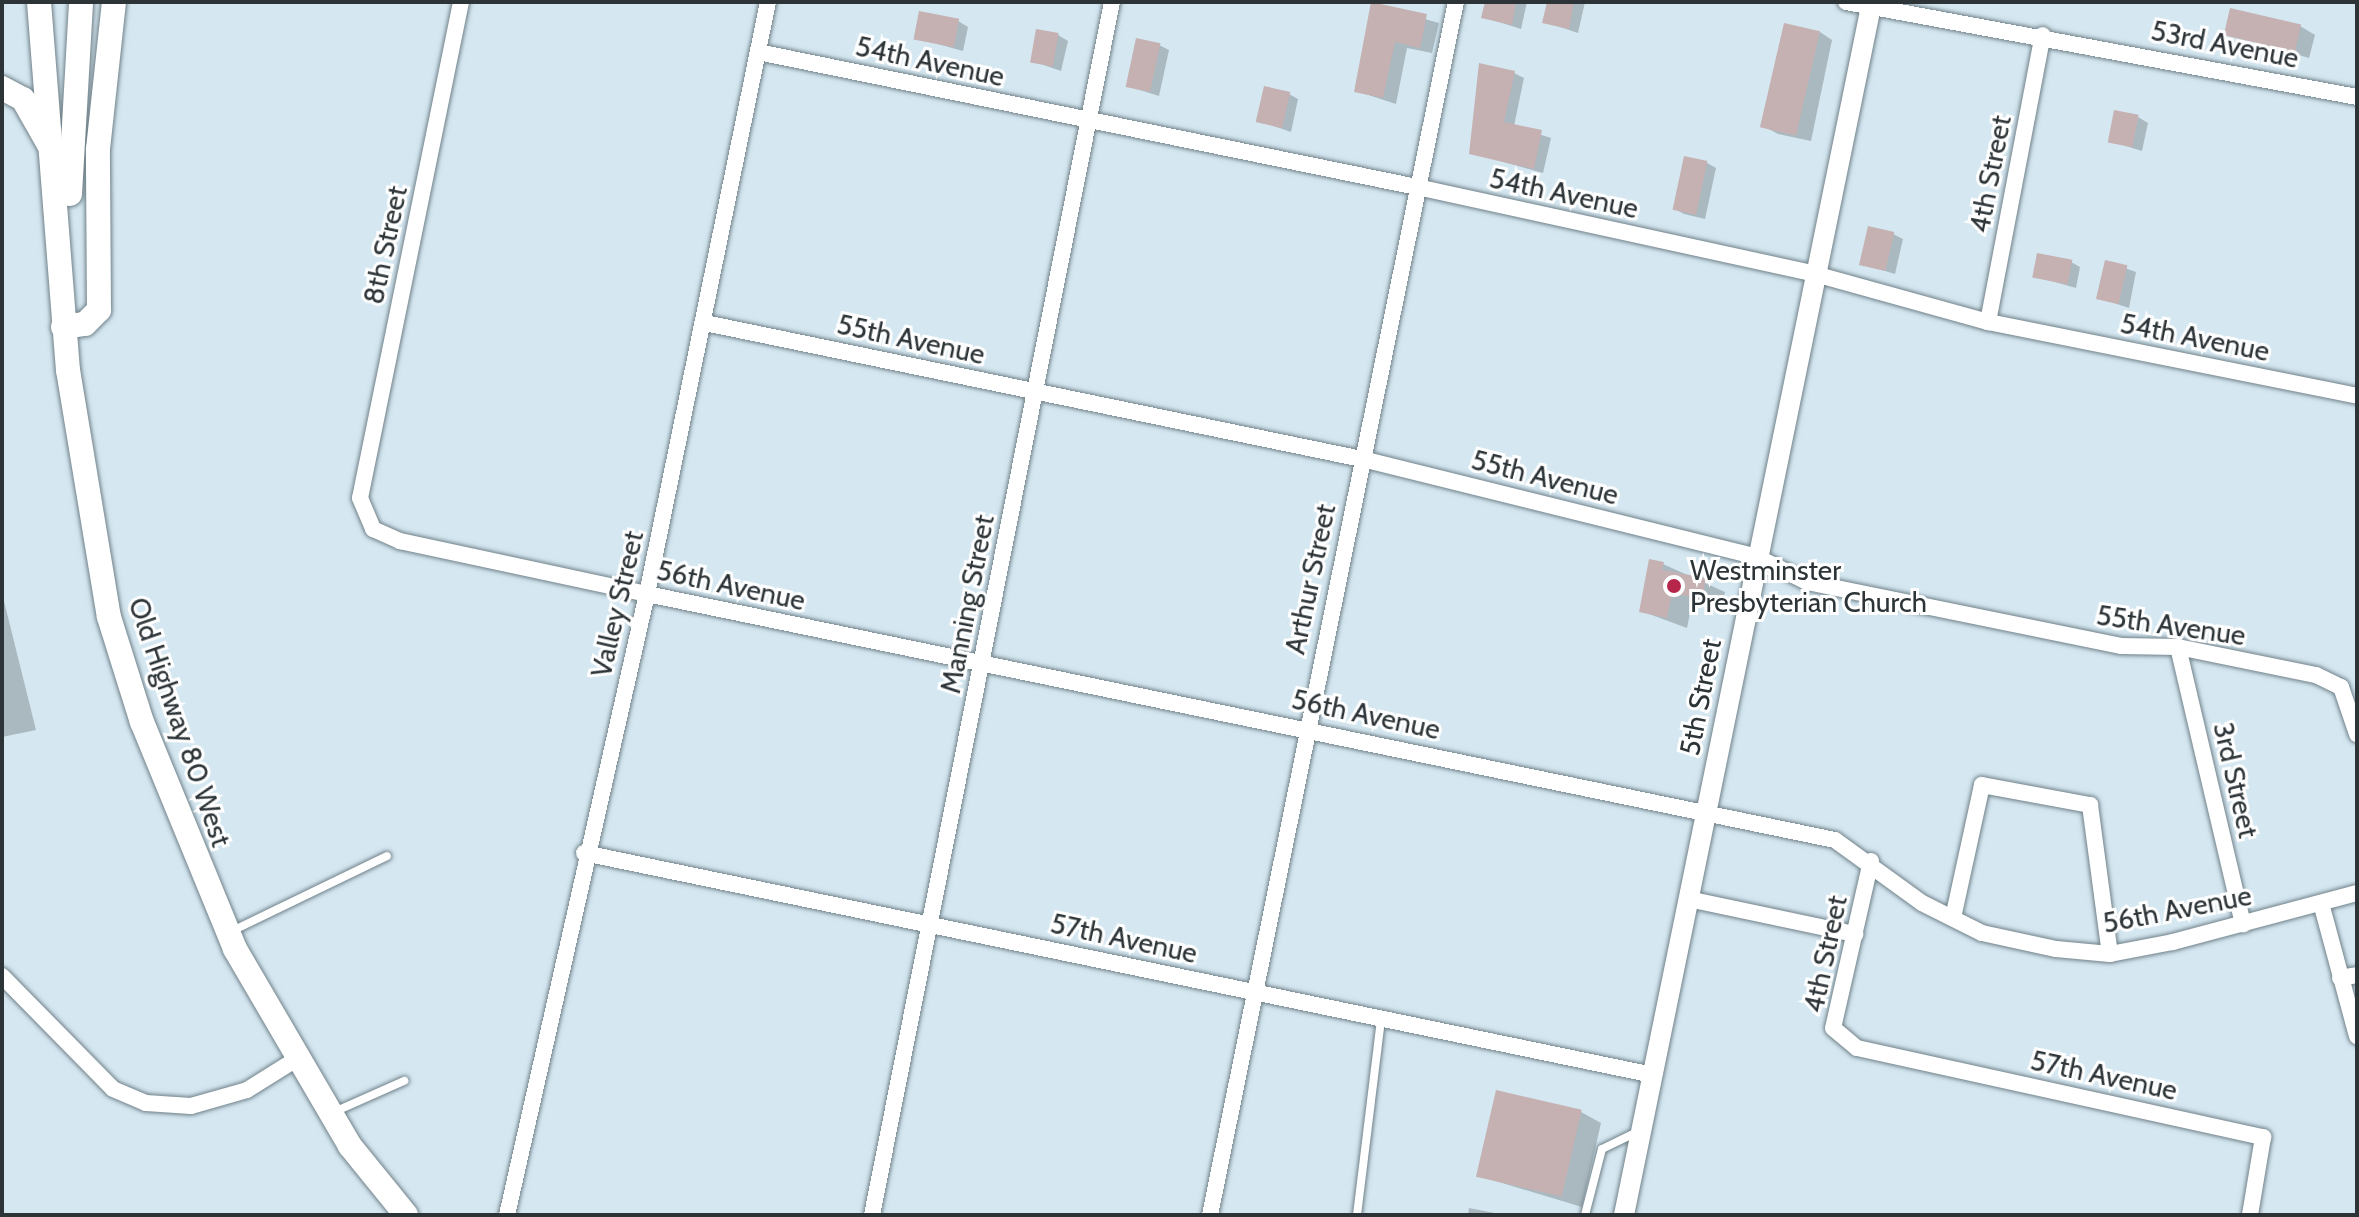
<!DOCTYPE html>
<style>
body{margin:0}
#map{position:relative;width:2359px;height:1217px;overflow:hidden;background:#d5e7f1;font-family:Cabin,sans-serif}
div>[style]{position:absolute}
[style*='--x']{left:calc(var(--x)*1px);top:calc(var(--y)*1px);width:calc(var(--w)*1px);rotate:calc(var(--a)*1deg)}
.shadow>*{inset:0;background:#0003}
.building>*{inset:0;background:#c5b1b2;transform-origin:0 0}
.roads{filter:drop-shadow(0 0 2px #708189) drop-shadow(0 0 2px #708189)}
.service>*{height:8px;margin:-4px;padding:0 4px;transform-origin:4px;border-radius:4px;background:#fff}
.minor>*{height:16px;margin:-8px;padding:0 8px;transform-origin:8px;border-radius:8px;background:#fff}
.tertiary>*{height:20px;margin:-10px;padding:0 10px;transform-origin:10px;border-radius:10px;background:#fff}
.primary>*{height:24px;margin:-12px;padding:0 12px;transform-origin:12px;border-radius:12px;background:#fff}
.dots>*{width:22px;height:22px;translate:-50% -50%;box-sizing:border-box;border:4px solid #fff;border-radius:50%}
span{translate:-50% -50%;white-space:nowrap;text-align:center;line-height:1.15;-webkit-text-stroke:6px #fff;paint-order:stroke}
.street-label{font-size:28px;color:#2d3438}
.poi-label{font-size:28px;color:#2d3438}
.left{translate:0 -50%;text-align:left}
.frame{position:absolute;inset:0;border:4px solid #2d3438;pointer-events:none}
</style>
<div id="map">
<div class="shadow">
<i style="clip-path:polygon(1487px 2px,1527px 2px,1521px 29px,1483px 17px)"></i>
<i style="clip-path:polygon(1549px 2px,1585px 2px,1578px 33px,1545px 22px)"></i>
<i style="clip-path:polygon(1372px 4px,1439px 23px,1432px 53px,1407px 48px,1396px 104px,1356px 91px)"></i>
<i style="clip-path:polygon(958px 21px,968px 27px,963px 51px,916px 38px)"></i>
<i style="clip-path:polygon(2300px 26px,2315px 35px,2309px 58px,2226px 34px)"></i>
<i style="clip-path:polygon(1820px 32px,1832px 40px,1811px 141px,1778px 134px,1765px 127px)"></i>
<i style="clip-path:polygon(1058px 35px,1068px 41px,1061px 71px,1032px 61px)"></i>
<i style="clip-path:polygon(1159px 45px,1169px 50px,1159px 96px,1127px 86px)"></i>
<i style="clip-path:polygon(1514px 73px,1524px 78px,1514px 126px,1551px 138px,1543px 173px,1471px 153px)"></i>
<i style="clip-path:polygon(1289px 94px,1298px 99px,1291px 132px,1259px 121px)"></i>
<i style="clip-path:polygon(2138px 117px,2148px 123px,2142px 151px,2110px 141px)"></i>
<i style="clip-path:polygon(1707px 163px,1716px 168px,1705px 219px,1684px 214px,1675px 209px)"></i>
<i style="clip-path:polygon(1893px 234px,1903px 239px,1895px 274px,1862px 264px)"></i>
<i style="clip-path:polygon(2071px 262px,2080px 267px,2076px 288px,2034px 276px)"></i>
<i style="clip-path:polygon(2107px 262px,2136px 272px,2129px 308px,2099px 298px)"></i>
<i style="clip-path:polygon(1663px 564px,1725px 592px,1722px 609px,1692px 603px,1687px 628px,1641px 611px)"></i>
<i style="clip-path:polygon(2px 593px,36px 730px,2px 737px)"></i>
<i style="clip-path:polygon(1581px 1112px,1601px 1123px,1582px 1207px,1479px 1176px)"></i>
<i style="clip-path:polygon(1469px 1208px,1505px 1215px,1468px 1215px)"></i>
</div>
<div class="building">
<i style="clip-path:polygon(1371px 2px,1427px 14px,1420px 48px,1395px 42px,1383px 98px,1354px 92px)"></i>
<i style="clip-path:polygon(1485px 2px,1516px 2px,1512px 25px,1481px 18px)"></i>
<i style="clip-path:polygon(1547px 2px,1574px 2px,1569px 29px,1542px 23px)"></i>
<i style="left:2230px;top:8px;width:73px;height:28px;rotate:13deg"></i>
<i style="left:919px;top:11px;width:41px;height:29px;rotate:11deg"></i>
<i style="left:1784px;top:23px;width:37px;height:107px;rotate:13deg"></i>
<i style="left:1036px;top:29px;width:23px;height:34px;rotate:10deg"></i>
<i style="left:1136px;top:38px;width:25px;height:50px;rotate:12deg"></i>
<i style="clip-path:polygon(1479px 63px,1515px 71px,1504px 122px,1542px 130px,1534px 169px,1469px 154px)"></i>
<i style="left:1264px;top:86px;width:27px;height:37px;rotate:13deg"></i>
<i style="left:2114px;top:110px;width:25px;height:33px;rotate:11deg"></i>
<i style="left:1684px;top:156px;width:24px;height:55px;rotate:12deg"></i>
<i style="left:1868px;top:226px;width:27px;height:40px;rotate:13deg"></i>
<i style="left:2037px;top:253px;width:36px;height:25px;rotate:11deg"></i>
<i style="left:2105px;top:260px;width:23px;height:40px;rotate:13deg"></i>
<i style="clip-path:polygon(1649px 559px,1664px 562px,1662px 570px,1706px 578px,1702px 599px,1672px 593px,1667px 618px,1639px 612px)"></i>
<i style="left:1496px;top:1090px;width:88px;height:89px;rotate:13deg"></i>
</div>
<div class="roads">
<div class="service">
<i style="--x:232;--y:931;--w:172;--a:-25.8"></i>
<i style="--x:334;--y:1112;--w:77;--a:-23.9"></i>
<i style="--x:1357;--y:1215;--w:197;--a:-83"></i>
<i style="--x:1585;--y:1215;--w:68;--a:-75.6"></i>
<i style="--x:1602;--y:1149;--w:41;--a:-25.9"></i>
</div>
<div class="minor">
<i style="--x:461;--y:2;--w:506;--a:101.51"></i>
<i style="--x:360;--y:498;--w:34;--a:67"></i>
<i style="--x:373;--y:529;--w:30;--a:24"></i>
<i style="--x:400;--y:541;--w:253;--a:12.1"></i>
<i style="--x:647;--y:594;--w:1213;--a:11.7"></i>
<i style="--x:1835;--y:840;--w:107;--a:35.9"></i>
<i style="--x:1922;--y:903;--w:67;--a:26.6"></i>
<i style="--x:1982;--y:933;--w:76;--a:12.2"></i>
<i style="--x:2056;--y:949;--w:54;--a:5.3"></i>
<i style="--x:2110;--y:954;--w:64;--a:-10.8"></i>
<i style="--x:2173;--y:942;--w:190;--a:-14.9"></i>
<i style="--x:1846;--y:2;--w:520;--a:10.53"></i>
<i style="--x:758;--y:52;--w:673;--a:11.58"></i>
<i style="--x:1417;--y:187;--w:407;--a:12.3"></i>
<i style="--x:1815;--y:274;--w:180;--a:15.5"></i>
<i style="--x:1988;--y:322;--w:376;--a:11.3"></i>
<i style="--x:1988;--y:322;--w:292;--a:-79.2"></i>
<i style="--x:705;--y:323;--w:671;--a:11.7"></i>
<i style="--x:1362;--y:459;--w:407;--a:13.9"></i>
<i style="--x:1757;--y:557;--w:56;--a:26.6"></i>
<i style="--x:1807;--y:582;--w:320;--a:11.5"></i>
<i style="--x:2121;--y:646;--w:57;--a:1"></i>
<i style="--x:2178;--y:647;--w:141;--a:11.5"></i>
<i style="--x:2316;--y:675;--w:28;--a:26"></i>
<i style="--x:2341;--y:687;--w:50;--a:71.2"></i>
<i style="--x:2178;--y:647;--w:285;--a:76.8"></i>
<i style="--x:584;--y:853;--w:1092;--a:11.73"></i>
<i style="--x:1871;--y:861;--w:171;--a:102.8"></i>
<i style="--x:1833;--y:1028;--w:31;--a:40"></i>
<i style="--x:1857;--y:1048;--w:416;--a:12.4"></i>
<i style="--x:2263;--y:1137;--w:79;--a:99.5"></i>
<i style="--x:1693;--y:900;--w:166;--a:11.9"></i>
<i style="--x:2321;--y:903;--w:138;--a:74.9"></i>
<i style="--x:1953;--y:918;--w:136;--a:-77.7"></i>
<i style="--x:1982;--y:785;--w:110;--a:10.5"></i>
<i style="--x:2090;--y:805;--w:150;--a:82.4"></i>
<i style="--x:2;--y:976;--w:158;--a:45.5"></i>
<i style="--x:113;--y:1089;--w:36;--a:23"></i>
<i style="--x:146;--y:1103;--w:45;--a:3.8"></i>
<i style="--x:191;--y:1106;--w:58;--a:-15.9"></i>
<i style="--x:247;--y:1090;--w:57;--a:-32"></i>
<i style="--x:2340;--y:978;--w:17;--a:-10"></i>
<i style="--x:507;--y:1215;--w:637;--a:-77.3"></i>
<i style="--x:647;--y:594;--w:604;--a:-78.45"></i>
<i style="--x:872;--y:1215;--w:1237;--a:-78.81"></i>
<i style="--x:1210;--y:1215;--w:1238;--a:-78.54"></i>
</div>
<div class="tertiary">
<i style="--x:1624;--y:1215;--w:1238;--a:-78.45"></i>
</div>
<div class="primary">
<i style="--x:39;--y:2;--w:369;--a:85.5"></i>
<i style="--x:68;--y:370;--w:250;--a:80.6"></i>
<i style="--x:109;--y:617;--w:110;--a:72.6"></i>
<i style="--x:142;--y:722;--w:245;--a:67.7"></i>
<i style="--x:235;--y:949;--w:228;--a:59.7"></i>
<i style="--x:350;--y:1146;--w:89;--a:50.9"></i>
<i style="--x:2;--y:88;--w:24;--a:28"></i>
<i style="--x:23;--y:99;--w:53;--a:60.5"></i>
<i style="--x:70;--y:194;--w:192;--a:-86.7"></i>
<i style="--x:63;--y:327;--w:22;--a:-8"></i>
<i style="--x:85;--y:324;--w:20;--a:-45"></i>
<i style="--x:99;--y:310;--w:161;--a:-90.4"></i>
<i style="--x:98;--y:149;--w:148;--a:-83.8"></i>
</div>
</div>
<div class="dots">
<i style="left:1674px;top:586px;background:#b6254a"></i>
</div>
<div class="street-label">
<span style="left:2225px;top:44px;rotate:11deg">53rd Avenue</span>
<span style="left:930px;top:61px;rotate:12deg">54th Avenue</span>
<span style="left:1990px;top:174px;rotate:-79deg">4th Street</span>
<span style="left:1564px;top:193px;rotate:12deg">54th Avenue</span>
<span style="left:385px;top:245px;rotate:-78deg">8th Street</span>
<span style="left:2195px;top:337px;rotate:11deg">54th Avenue</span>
<span style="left:911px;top:339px;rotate:12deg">55th Avenue</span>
<span style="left:1545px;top:477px;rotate:14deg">55th Avenue</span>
<span style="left:1310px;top:579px;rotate:-78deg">Arthur Street</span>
<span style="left:731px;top:585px;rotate:12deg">56th Avenue</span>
<span style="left:617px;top:604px;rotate:-77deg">Valley Street</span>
<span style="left:967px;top:604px;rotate:-79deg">Manning Street</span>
<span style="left:2171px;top:625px;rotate:8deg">55th Avenue</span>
<span style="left:1700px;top:697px;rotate:-79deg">5th Street</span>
<span style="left:1366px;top:714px;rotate:12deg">56th Avenue</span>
<span style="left:180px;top:722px;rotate:71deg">Old Highway 80 West</span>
<span style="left:2236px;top:780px;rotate:77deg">3rd Street</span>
<span style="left:2177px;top:909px;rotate:-11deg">56th Avenue</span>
<span style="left:1124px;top:938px;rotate:12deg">57th Avenue</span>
<span style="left:1825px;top:954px;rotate:-78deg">4th Street</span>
<span style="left:2104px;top:1075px;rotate:12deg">57th Avenue</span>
</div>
<div class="poi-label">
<span class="left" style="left:1690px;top:586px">Westminster<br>Presbyterian Church</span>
</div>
<div class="frame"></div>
</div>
